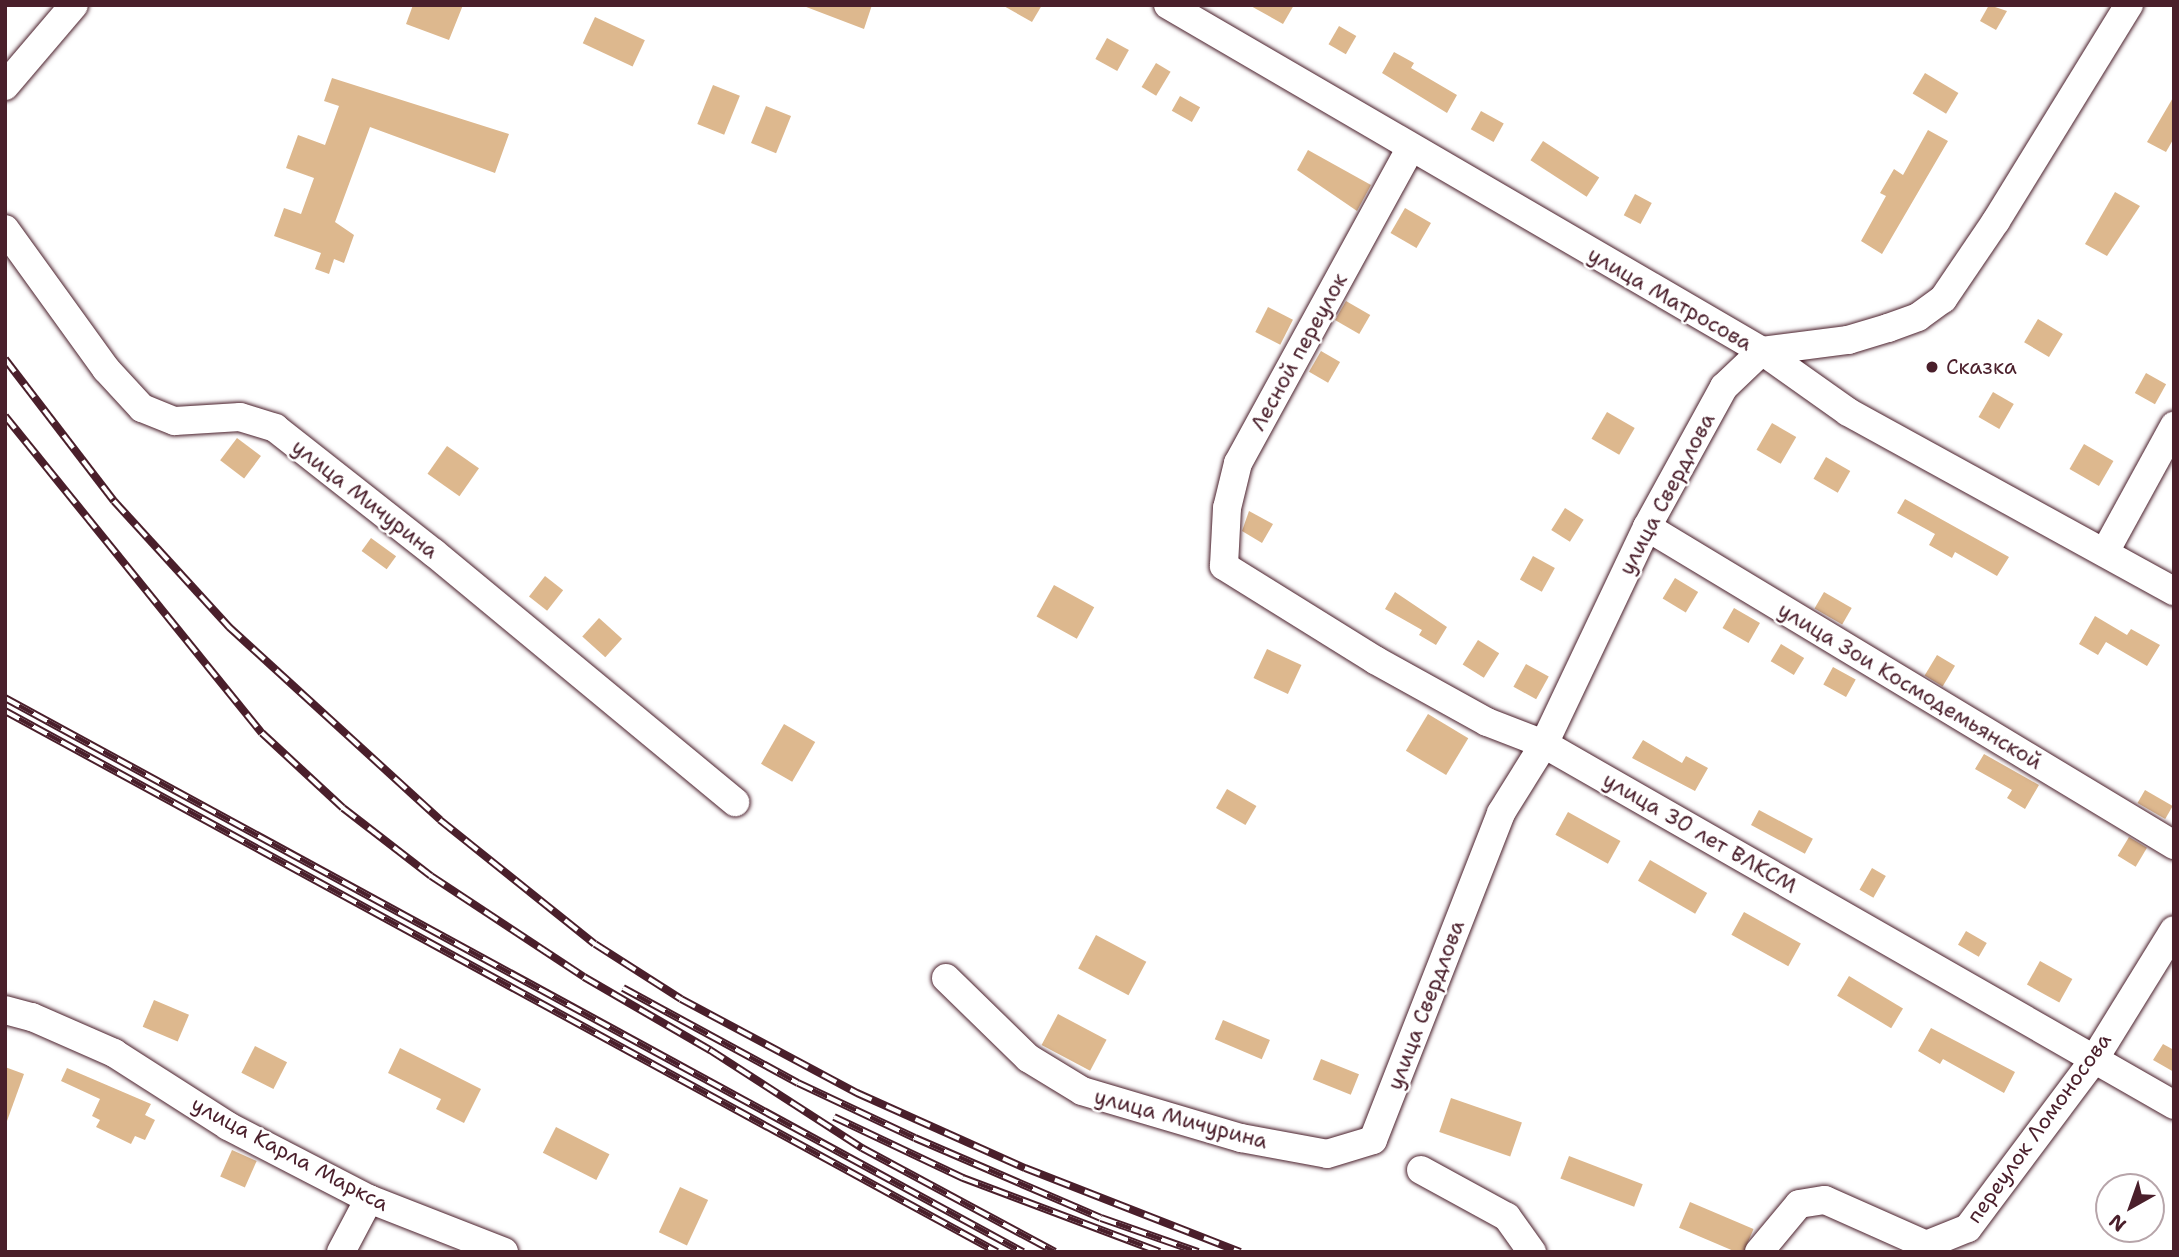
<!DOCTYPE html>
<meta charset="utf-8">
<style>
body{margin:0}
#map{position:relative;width:2179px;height:1257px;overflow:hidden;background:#fff;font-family:"Shantell Sans",sans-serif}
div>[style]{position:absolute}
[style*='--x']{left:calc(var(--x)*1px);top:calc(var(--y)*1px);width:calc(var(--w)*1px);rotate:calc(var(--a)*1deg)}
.building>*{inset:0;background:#ddb88e;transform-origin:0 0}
.roads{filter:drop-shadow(0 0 2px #4a1f2b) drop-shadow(0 0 2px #4a1f2b)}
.minor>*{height:28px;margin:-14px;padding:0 14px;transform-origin:14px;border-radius:14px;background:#fff}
.rail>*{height:8px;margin-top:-4px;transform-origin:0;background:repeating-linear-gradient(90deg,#fff 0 16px,#4a1f2b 0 32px);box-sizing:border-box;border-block:2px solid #4a1f2b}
.dots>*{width:19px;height:19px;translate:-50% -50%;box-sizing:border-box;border:4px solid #fff;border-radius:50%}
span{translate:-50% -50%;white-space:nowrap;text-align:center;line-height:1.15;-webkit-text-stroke:5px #fff;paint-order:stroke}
.street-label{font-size:21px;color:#4a1f2b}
.poi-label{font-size:21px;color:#4a1f2b}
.left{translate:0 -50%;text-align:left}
.frame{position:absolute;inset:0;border:7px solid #4a1f2b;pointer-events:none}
.north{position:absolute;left:2095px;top:1173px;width:70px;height:70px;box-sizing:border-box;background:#fff;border:2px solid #b7a5aa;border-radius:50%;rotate:220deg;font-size:19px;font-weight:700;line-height:28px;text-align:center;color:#4a1f2b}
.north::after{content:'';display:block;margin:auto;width:24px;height:32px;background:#4a1f2b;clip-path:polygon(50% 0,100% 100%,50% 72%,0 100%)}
</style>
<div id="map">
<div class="building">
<i style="clip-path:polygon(413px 5px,463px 5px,449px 40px,406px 24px)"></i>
<i style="clip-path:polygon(801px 5px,872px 5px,864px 29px)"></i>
<i style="clip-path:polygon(1002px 5px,1042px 5px,1032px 22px)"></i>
<i style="clip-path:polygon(1249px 5px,1294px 5px,1283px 24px)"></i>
<i style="clip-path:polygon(1989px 5px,2007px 11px,1996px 30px,1980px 21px)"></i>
<i style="left:595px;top:17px;width:55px;height:29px;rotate:25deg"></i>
<i style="left:1339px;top:26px;width:20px;height:21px;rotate:30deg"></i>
<i style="left:1107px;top:38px;width:25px;height:24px;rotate:29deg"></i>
<i style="clip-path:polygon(1394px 52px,1414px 63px,1411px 68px,1457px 95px,1447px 113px,1382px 73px)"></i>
<i style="left:1156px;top:63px;width:17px;height:28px;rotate:31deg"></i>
<i style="left:1925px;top:73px;width:39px;height:24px;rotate:31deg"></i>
<i style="clip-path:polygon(332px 78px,509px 134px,495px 173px,370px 127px,335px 222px,354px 235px,344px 263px,334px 259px,329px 274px,315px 269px,321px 253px,274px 236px,284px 208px,301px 214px,314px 178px,286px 168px,298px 135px,325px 145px,339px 106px,324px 101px)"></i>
<i style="left:713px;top:85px;width:29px;height:42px;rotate:22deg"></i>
<i style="left:1180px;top:96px;width:23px;height:17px;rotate:29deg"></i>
<i style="clip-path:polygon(2174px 96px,2174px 138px,2166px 152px,2147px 142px)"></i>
<i style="left:766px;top:106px;width:27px;height:40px;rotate:22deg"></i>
<i style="left:1481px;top:111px;width:26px;height:21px;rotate:29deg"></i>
<i style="clip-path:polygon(1928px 130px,1948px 141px,1882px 254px,1861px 241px,1886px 196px,1880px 193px,1894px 169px,1903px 175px)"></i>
<i style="left:1543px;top:141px;width:67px;height:23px;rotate:33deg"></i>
<i style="clip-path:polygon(1308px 150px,1371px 185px,1357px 211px,1297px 170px)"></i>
<i style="clip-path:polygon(2115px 192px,2140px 206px,2107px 256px,2085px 244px)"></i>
<i style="left:1635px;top:194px;width:19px;height:24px;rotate:28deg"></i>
<i style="left:1405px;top:208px;width:30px;height:29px;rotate:30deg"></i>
<i style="left:1346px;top:301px;width:28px;height:22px;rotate:30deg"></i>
<i style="left:1268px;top:307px;width:28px;height:28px;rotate:27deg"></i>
<i style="left:2038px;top:319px;width:29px;height:27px;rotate:31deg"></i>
<i style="left:1321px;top:351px;width:22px;height:24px;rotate:30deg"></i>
<i style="left:2146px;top:373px;width:23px;height:23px;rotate:29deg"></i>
<i style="left:1993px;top:392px;width:24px;height:29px;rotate:30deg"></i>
<i style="left:1607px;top:412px;width:32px;height:31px;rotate:30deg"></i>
<i style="left:1772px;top:423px;width:28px;height:31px;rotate:30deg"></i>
<i style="left:237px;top:438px;width:30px;height:28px;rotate:37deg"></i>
<i style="left:2084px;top:444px;width:34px;height:29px;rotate:30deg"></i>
<i style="left:447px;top:446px;width:39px;height:34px;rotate:35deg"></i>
<i style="left:1826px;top:457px;width:28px;height:25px;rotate:30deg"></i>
<i style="clip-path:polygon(1905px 499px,2009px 557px,1997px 576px,1955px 552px,1952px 558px,1929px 545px,1935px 534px,1897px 513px)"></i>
<i style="left:1565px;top:508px;width:22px;height:26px;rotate:32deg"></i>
<i style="clip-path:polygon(1249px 511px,1273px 524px,1262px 543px,1242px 531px)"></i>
<i style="left:371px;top:538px;width:31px;height:16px;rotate:36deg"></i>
<i style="left:1533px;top:556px;width:25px;height:27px;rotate:29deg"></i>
<i style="left:545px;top:576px;width:23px;height:26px;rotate:38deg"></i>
<i style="left:1675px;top:578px;width:27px;height:24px;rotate:31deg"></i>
<i style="left:1054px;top:585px;width:46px;height:36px;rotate:29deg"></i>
<i style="clip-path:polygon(1395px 592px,1447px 627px,1436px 645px,1419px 635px,1422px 630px,1385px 609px)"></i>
<i style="left:1824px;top:592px;width:32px;height:19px;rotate:30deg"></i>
<i style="left:1734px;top:608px;width:30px;height:23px;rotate:30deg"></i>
<i style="clip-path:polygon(2095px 616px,2127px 635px,2131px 629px,2160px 645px,2147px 666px,2106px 642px,2098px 655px,2079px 644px)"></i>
<i style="left:599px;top:618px;width:31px;height:25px;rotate:42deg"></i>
<i style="left:1478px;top:640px;width:25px;height:29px;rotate:32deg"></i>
<i style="left:1781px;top:644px;width:27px;height:20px;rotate:31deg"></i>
<i style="left:1267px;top:649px;width:38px;height:32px;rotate:25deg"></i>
<i style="left:1937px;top:655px;width:21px;height:24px;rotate:31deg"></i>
<i style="left:1526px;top:664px;width:26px;height:26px;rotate:29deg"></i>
<i style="left:1833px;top:667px;width:26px;height:20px;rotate:29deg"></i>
<i style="left:1428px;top:714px;width:47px;height:43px;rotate:31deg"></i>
<i style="left:784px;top:724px;width:36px;height:46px;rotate:30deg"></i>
<i style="clip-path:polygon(1643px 740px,1682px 763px,1686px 756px,1708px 768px,1695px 791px,1632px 758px)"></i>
<i style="clip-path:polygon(1984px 754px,2039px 785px,2025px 809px,2007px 798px,2012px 790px,1975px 769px)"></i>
<i style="left:1227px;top:789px;width:34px;height:22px;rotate:30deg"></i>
<i style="left:2145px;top:790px;width:32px;height:15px;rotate:30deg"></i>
<i style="left:1759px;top:810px;width:61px;height:17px;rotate:28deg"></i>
<i style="left:1568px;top:812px;width:60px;height:26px;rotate:29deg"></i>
<i style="left:2129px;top:837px;width:21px;height:22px;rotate:31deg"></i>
<i style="left:1650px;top:860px;width:66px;height:24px;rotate:30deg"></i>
<i style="left:1872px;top:868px;width:16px;height:25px;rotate:30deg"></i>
<i style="left:1744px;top:912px;width:65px;height:26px;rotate:29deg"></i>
<i style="left:1966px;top:931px;width:24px;height:16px;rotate:30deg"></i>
<i style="left:1096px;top:935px;width:57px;height:38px;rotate:28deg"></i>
<i style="left:2040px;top:961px;width:37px;height:27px;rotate:29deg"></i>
<i style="left:1849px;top:976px;width:63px;height:23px;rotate:31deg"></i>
<i style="left:154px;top:1000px;width:38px;height:29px;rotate:23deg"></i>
<i style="left:1058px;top:1014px;width:55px;height:35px;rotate:28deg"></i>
<i style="left:1223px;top:1020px;width:51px;height:21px;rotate:23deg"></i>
<i style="clip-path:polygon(1931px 1028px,2015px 1072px,2004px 1093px,1943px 1059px,1940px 1064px,1918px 1051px)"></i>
<i style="clip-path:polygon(2163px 1044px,2174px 1050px,2174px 1072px,2153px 1060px)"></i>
<i style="left:255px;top:1046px;width:36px;height:30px;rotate:27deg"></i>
<i style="clip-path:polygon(400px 1048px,481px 1089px,464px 1123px,436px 1109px,441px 1099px,388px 1073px)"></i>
<i style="left:1321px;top:1059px;width:41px;height:22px;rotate:22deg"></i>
<i style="clip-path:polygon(5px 1067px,24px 1074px,7px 1121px,5px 1120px)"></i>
<i style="clip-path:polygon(67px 1068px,151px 1104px,145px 1115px,155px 1120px,145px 1140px,135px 1136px,131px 1144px,96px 1127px,100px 1120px,92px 1116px,100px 1099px,61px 1081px)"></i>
<i style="left:1451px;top:1098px;width:75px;height:36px;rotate:19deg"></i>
<i style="left:556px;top:1127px;width:60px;height:29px;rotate:27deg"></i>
<i style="left:232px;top:1150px;width:27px;height:29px;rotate:24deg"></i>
<i style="left:1569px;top:1156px;width:79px;height:24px;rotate:21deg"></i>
<i style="left:680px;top:1187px;width:31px;height:50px;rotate:25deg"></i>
<i style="left:1690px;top:1202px;width:69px;height:28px;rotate:23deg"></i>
</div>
<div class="roads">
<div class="minor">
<i style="--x:1168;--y:5;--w:687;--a:30.22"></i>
<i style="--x:1762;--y:351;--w:105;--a:35.3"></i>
<i style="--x:1848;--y:412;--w:372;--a:28.8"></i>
<i style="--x:5;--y:86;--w:106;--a:-49.6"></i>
<i style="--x:1410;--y:149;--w:358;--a:118.7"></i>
<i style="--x:1238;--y:463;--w:46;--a:103.7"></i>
<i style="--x:1227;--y:508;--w:58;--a:93"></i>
<i style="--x:1224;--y:566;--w:178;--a:31.9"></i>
<i style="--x:1375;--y:660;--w:128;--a:29"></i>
<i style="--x:1487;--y:722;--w:61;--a:21.1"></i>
<i style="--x:1544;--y:744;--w:726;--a:29.81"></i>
<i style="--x:5;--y:229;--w:173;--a:54.2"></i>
<i style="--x:106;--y:369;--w:53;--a:47.3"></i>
<i style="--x:142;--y:408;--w:35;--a:22"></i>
<i style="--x:175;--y:421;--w:65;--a:-3.5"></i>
<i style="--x:240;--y:417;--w:37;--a:17"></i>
<i style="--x:275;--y:428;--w:202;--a:38.2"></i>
<i style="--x:434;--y:553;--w:391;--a:39.6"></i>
<i style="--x:1647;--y:527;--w:616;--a:31.11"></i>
<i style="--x:2105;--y:552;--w:144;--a:-61.3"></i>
<i style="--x:946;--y:978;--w:115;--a:44.3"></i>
<i style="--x:1028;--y:1058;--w:63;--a:31.4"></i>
<i style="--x:1082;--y:1091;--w:166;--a:16.5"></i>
<i style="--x:1241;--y:1138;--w:87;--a:10.5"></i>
<i style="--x:1327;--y:1154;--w:48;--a:-16.9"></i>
<i style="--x:1373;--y:1140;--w:351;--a:-68.6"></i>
<i style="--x:1501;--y:813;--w:81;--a:-58.1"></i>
<i style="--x:1544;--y:744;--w:240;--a:-64.6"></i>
<i style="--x:1647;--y:527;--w:160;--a:-61.2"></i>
<i style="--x:1724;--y:387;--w:52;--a:-43.5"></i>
<i style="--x:1762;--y:351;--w:87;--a:-7.3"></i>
<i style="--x:1848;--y:340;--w:42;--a:-16.7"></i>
<i style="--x:1888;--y:328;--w:32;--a:-20"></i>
<i style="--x:1918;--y:317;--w:31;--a:-36"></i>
<i style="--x:1943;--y:299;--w:94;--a:-55.8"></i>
<i style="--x:1996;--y:221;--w:254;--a:-58.4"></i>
<i style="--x:5;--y:1010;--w:28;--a:15"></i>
<i style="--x:32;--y:1017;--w:90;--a:23.7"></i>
<i style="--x:114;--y:1053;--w:135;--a:32.6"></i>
<i style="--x:228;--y:1126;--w:159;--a:27.4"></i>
<i style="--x:369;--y:1199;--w:145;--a:21.4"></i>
<i style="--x:1421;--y:1170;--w:98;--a:28.7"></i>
<i style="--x:1507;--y:1217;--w:43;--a:54.5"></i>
<i style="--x:341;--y:1252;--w:60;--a:-62.2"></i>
<i style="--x:1759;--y:1252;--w:62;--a:-50.2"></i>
<i style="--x:1799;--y:1204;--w:26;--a:-9"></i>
<i style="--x:1825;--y:1200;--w:111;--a:24"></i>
<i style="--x:1926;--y:1245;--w:45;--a:-22"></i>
<i style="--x:1968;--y:1228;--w:212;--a:-53.2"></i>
<i style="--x:2095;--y:1058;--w:150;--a:-58.3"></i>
</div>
</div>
<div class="rail">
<i style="--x:5;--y:359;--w:179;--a:52.5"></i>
<i style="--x:114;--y:501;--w:171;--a:47.6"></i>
<i style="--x:229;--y:627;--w:286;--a:42.4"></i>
<i style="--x:440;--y:820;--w:198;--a:38.7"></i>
<i style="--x:595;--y:944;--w:102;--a:32.6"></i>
<i style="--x:681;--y:999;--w:200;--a:28.1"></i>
<i style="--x:857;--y:1093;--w:184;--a:24.1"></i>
<i style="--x:1025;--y:1168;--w:231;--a:21.3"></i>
<i style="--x:5;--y:416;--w:408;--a:51"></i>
<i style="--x:262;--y:733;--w:110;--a:42.8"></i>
<i style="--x:343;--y:808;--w:111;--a:37.7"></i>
<i style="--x:431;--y:876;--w:183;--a:33.4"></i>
<i style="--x:584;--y:977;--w:146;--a:30.1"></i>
<i style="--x:710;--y:1050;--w:181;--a:32.8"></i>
<i style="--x:862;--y:1148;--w:219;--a:28.3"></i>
<i style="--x:5;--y:698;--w:1159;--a:28.56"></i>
<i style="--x:5;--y:711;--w:1130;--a:28.61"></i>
<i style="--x:623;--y:988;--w:199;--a:28.5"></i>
<i style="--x:798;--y:1083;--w:129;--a:25.2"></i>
<i style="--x:915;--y:1138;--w:202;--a:23.3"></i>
<i style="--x:1101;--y:1218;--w:103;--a:19.3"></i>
<i style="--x:834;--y:1117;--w:143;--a:25.3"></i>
<i style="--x:963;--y:1178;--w:210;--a:20.6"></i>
</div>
<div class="dots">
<i style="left:1932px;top:367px;background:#4a1f2b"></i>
</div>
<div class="street-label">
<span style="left:1670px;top:299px;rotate:30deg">улица Матросова</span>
<span style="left:1299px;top:352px;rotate:-61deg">Лесной переулок</span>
<span style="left:1667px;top:494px;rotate:-62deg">улица Свердлова</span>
<span style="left:365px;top:499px;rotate:38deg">улица Мичурина</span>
<span style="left:1910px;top:686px;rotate:31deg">улица Зои Космодемьянской</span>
<span style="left:1700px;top:833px;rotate:30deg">улица 30 лет ВЛКСМ</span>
<span style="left:1426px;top:1005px;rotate:-69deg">улица Свердлова</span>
<span style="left:1181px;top:1119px;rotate:15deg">улица Мичурина</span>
<span style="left:2039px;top:1128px;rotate:-54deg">переулок Ломоносова</span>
<span style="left:290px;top:1154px;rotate:28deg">улица Карла Маркса</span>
</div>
<div class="poi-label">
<span class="left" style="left:1946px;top:367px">Сказка</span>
</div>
<div class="frame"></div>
<div class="north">N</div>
</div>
